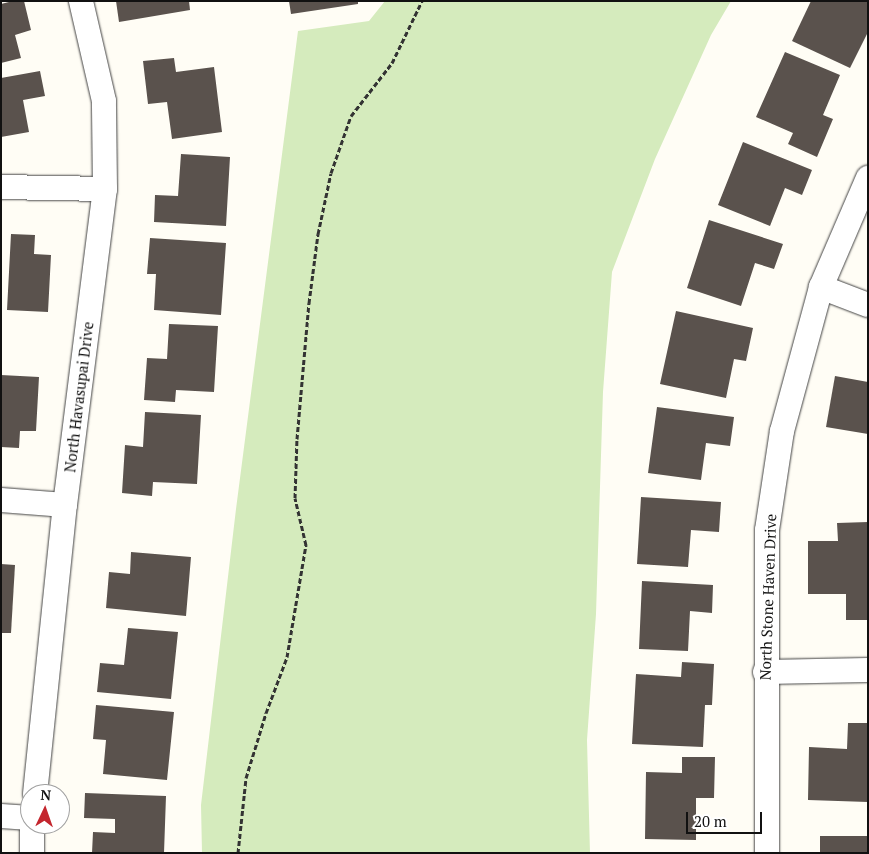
<!DOCTYPE html>
<style>
body{margin:0}
#map{position:relative;width:869px;height:854px;overflow:hidden;background:#fffdf5;font-family:"PT Serif",serif}
div>[style]{position:absolute}
[style*='--x']{left:calc(var(--x)*1px);top:calc(var(--y)*1px);width:calc(var(--w)*1px);rotate:calc(var(--a)*1deg)}
.green>*{inset:0;background:#d5ebbd}
.building>*{inset:0;background:#5a524d;transform-origin:0 0}
.path>*{height:3px;margin-top:-1.5px;transform-origin:0;background:repeating-linear-gradient(90deg,#333 0 5px,transparent 0 7.5px)}
.roads{filter:drop-shadow(0 0 1px #444) drop-shadow(0 0 1px #444)}
.minor>*{height:24px;margin:-12px;padding:0 12px;transform-origin:12px;border-radius:12px;background:#fff}
span{translate:-50% -50%;white-space:nowrap;text-align:center;line-height:1.15;-webkit-text-stroke:5px #fff;paint-order:stroke}
.street-label{font-size:15px;color:#111}
.frame{position:absolute;inset:0;border:2px solid #111;pointer-events:none}
.north{position:absolute;left:20px;top:784px;width:50px;height:50px;box-sizing:border-box;background:#fff;border:1px solid #a0a0a0;border-radius:50%;rotate:3deg;font-size:14px;font-weight:700;line-height:20px;text-align:center;color:#111}
.north::after{content:'';display:block;margin:auto;width:18px;height:22px;background:#c4262e;clip-path:polygon(50% 0,100% 100%,50% 72%,0 100%)}
.scale{position:absolute;left:686px;top:812px;width:76px;height:22px;box-sizing:border-box;border:2px solid #111;border-top:0;padding-left:6px;font-size:15px;line-height:18px;white-space:nowrap;color:#111;-webkit-text-stroke:4px #fff;paint-order:stroke}
</style>
<div id="map">
<div class="green">
<i style="clip-path:polygon(385px 1px,731px 1px,711px 35px,655px 159px,612px 272px,603px 392px,596px 614px,587px 740px,590px 853px,202px 853px,201px 805px,236px 509px,298px 31px,369px 21px)"></i>
</div>
<div class="building">
<i style="clip-path:polygon(13px 1px,24px 1px,31px 30px,15px 35px,21px 58px,1px 63px,1px 4px)"></i>
<i style="clip-path:polygon(116px 1px,189px 1px,190px 10px,119px 22px)"></i>
<i style="clip-path:polygon(289px 1px,358px 1px,358px 4px,291px 14px)"></i>
<i style="clip-path:polygon(811px 1px,868px 1px,868px 32px,850px 68px,792px 41px)"></i>
<i style="clip-path:polygon(785px 52px,840px 75px,823px 115px,833px 119px,817px 157px,788px 144px,793px 133px,756px 117px)"></i>
<i style="clip-path:polygon(174px 58px,176px 72px,214px 67px,222px 132px,172px 139px,167px 102px,148px 104px,143px 61px)"></i>
<i style="clip-path:polygon(40px 71px,45px 96px,23px 100px,29px 132px,1px 137px,1px 78px)"></i>
<i style="clip-path:polygon(743px 142px,812px 170px,802px 195px,785px 188px,770px 226px,718px 205px)"></i>
<i style="clip-path:polygon(181px 154px,230px 157px,226px 226px,154px 222px,155px 195px,178px 196px)"></i>
<i style="clip-path:polygon(709px 220px,783px 244px,774px 269px,755px 263px,741px 306px,687px 288px)"></i>
<i style="clip-path:polygon(11px 234px,35px 235px,34px 254px,51px 255px,48px 312px,7px 310px)"></i>
<i style="clip-path:polygon(150px 238px,226px 243px,221px 315px,154px 310px,156px 274px,147px 274px)"></i>
<i style="clip-path:polygon(676px 311px,753px 328px,746px 361px,734px 359px,726px 398px,660px 384px)"></i>
<i style="clip-path:polygon(169px 324px,218px 326px,214px 392px,176px 390px,175px 402px,144px 400px,147px 358px,167px 359px)"></i>
<i style="clip-path:polygon(1px 375px,39px 377px,36px 431px,20px 431px,19px 448px,1px 447px)"></i>
<i style="clip-path:polygon(835px 376px,868px 382px,868px 434px,826px 427px)"></i>
<i style="clip-path:polygon(657px 407px,734px 417px,730px 446px,706px 443px,701px 480px,648px 473px)"></i>
<i style="clip-path:polygon(145px 412px,201px 415px,197px 484px,153px 482px,152px 496px,122px 493px,125px 445px,143px 447px)"></i>
<i style="clip-path:polygon(641px 497px,721px 502px,719px 532px,691px 530px,688px 567px,637px 564px)"></i>
<i style="clip-path:polygon(868px 522px,868px 620px,846px 620px,846px 594px,808px 594px,808px 541px,838px 541px,837px 523px)"></i>
<i style="clip-path:polygon(131px 552px,191px 557px,186px 616px,106px 608px,109px 572px,130px 574px)"></i>
<i style="clip-path:polygon(1px 564px,15px 565px,11px 633px,1px 633px)"></i>
<i style="clip-path:polygon(642px 581px,713px 585px,712px 613px,690px 611px,688px 651px,639px 649px)"></i>
<i style="clip-path:polygon(128px 628px,178px 632px,171px 699px,97px 692px,100px 663px,124px 665px)"></i>
<i style="clip-path:polygon(682px 662px,714px 664px,712px 705px,705px 705px,703px 747px,632px 744px,636px 674px,681px 677px)"></i>
<i style="clip-path:polygon(96px 705px,174px 712px,167px 780px,103px 774px,106px 740px,93px 739px)"></i>
<i style="clip-path:polygon(848px 723px,868px 723px,868px 802px,808px 800px,809px 747px,847px 749px)"></i>
<i style="clip-path:polygon(682px 757px,715px 757px,714px 798px,696px 798px,696px 840px,645px 839px,646px 772px,682px 773px)"></i>
<i style="clip-path:polygon(85px 793px,166px 796px,164px 853px,92px 853px,93px 832px,115px 833px,115px 819px,84px 818px)"></i>
<i style="left:820px;top:836px;width:48px;height:17px"></i>
</div>
<div class="path">
<i style="--x:238;--y:853;--w:75;--a:-83.9"></i>
<i style="--x:246;--y:778;--w:68;--a:-72.9"></i>
<i style="--x:266;--y:713;--w:60;--a:-69.4"></i>
<i style="--x:287;--y:657;--w:114;--a:-80.4"></i>
<i style="--x:306;--y:545;--w:48;--a:-103.2"></i>
<i style="--x:295;--y:498;--w:59;--a:-88.1"></i>
<i style="--x:297;--y:439;--w:137;--a:-85"></i>
<i style="--x:309;--y:303;--w:70;--a:-82.6"></i>
<i style="--x:318;--y:234;--w:62;--a:-78"></i>
<i style="--x:331;--y:173;--w:60;--a:-70.7"></i>
<i style="--x:351;--y:116;--w:67;--a:-52.3"></i>
<i style="--x:392;--y:63;--w:69;--a:-64.2"></i>
</div>
<div class="roads">
<div class="minor">
<i style="--x:1;--y:187;--w:104;--a:1.1"></i>
<i style="--x:821;--y:287;--w:50;--a:21"></i>
<i style="--x:1;--y:500;--w:64;--a:4.5"></i>
<i style="--x:765;--y:672;--w:103;--a:-1.1"></i>
<i style="--x:35;--y:794;--w:291;--a:-84.1"></i>
<i style="--x:65;--y:505;--w:319;--a:-82.8"></i>
<i style="--x:105;--y:189;--w:88;--a:-90.7"></i>
<i style="--x:104;--y:101;--w:103;--a:-103"></i>
<i style="--x:1;--y:816;--w:29;--a:4"></i>
<i style="--x:32;--y:824;--w:29;--a:90"></i>
<i style="--x:767;--y:853;--w:323;--a:-90"></i>
<i style="--x:767;--y:530;--w:100;--a:-81.4"></i>
<i style="--x:782;--y:431;--w:149;--a:-74.8"></i>
<i style="--x:821;--y:287;--w:119;--a:-66.7"></i>
</div>
</div>
<div class="street-label">
<span style="left:79px;top:397px;rotate:-83deg">North Havasupai Drive</span>
<span style="left:768px;top:597px;rotate:-88deg">North Stone Haven Drive</span>
</div>
<div class="frame"></div>
<div class="north">N</div>
<div class="scale">20 m</div>
</div>
